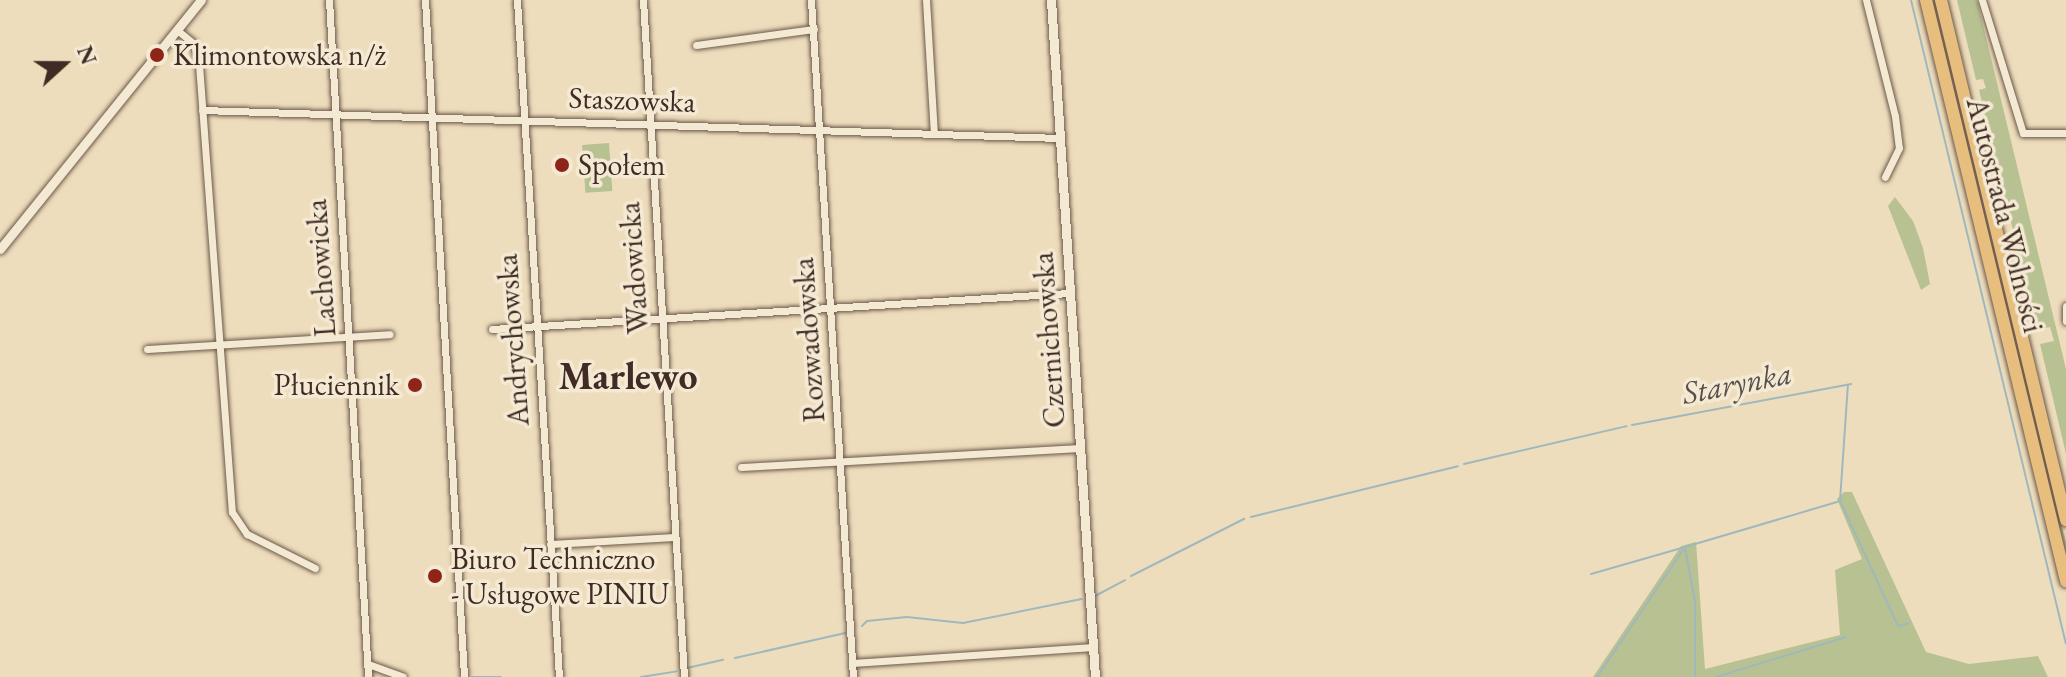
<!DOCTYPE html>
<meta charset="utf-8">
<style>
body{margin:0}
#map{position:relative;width:2066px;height:677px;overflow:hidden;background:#eeddbc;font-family:"EB Garamond",serif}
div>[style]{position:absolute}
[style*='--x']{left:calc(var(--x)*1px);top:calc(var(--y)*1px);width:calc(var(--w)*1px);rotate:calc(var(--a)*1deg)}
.green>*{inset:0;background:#b8c191;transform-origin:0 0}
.stream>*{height:2px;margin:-1px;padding:0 1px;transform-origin:1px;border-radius:1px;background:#9fb8bd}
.roads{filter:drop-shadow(0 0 2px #6c584b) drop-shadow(0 0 2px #6c584b)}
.minor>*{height:7px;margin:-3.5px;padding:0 3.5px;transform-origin:3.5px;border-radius:3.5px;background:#f4e9d3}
.tertiary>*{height:9px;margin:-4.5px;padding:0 4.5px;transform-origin:4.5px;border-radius:4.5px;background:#f4e9d3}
.motorway>*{height:12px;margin:-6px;padding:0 6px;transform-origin:6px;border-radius:6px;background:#e7be7e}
.dots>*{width:22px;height:22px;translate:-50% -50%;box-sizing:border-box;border:4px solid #f4e9d3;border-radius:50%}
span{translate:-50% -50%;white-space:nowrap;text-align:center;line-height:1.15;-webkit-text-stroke:7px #f4e9d3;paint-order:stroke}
.poi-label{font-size:30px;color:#402c25}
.left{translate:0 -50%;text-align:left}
.right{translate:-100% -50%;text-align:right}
.street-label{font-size:30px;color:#402c25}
.water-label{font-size:32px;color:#584f4b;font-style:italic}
.district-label{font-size:38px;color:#402c25;font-weight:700}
.north{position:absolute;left:24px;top:24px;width:80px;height:80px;-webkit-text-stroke:6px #f4e9d3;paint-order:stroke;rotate:69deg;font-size:22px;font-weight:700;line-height:32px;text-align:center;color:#402c25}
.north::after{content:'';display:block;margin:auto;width:28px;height:36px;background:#402c25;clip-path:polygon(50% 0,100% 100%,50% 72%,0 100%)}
</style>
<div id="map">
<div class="green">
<i style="clip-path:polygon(1932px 0,2066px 543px,2066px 559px)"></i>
<i style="clip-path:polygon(1957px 0,1977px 0,2066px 369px,2066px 454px,2040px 344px,2054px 341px,2050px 327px,2037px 330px,1979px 90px,1986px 88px,1983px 79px,1976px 80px)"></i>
<i style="left:609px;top:143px;width:48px;height:27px;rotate:86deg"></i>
<i style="clip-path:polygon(1895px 197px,1913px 221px,1923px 248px,1930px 284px,1921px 290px,1888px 206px)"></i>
<i style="clip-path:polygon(1844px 492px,1852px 492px,1926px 652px,1969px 664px,2038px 656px,2048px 677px,1593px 677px,1681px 546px,1696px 542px,1705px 669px,1840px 635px,1835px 570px,1862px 559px,1837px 499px)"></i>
</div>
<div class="stream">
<i style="--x:1911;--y:0;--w:662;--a:76.47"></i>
<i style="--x:1632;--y:425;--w:223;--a:-10.6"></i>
<i style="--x:1464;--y:464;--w:167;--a:-13.1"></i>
<i style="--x:1841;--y:503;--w:136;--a:65.1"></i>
<i style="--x:1898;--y:626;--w:11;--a:-15"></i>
<i style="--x:1251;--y:517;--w:213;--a:-13.8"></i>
<i style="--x:1591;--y:574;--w:98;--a:-16"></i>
<i style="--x:1685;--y:547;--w:56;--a:79.7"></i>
<i style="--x:1695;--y:602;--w:75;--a:90"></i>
<i style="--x:1131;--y:576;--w:127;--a:-26.8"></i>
<i style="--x:1095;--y:596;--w:34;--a:-28"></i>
<i style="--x:862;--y:626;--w:7;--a:-45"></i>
<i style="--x:867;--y:621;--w:40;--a:-5.7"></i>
<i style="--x:907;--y:617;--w:56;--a:6.1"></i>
<i style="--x:963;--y:623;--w:121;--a:-11.4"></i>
<i style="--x:735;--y:658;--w:113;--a:-12.8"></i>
<i style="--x:687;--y:668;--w:37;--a:-13"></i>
<i style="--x:472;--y:677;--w:29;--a:0"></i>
<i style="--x:641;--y:677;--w:36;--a:-9"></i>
<i style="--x:1597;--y:677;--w:157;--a:-55.9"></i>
<i style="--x:1685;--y:547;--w:162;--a:-16.5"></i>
<i style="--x:1840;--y:501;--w:116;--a:-86.1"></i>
<i style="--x:1716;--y:677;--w:136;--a:-17.1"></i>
</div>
<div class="roads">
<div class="minor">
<i style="--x:329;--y:0;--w:678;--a:86.7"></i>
<i style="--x:425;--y:0;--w:678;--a:86.7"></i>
<i style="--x:517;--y:0;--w:678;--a:86.45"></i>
<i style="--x:643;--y:0;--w:678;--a:86.53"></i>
<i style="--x:811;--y:0;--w:678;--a:86.45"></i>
<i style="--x:926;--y:0;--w:133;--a:86.6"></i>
<i style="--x:1866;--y:0;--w:120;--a:76"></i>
<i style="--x:1895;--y:116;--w:32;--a:83"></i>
<i style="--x:1899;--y:148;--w:32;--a:116"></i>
<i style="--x:1982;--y:0;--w:139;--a:72.9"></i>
<i style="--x:2023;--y:133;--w:43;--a:0"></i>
<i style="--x:177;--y:30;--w:22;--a:39"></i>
<i style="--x:194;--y:44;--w:21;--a:76"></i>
<i style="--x:199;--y:64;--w:449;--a:85.8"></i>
<i style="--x:232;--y:512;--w:27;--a:56"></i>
<i style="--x:247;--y:534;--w:76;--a:26.6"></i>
<i style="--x:696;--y:45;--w:119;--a:-7.7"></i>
<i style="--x:202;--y:110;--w:857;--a:1.87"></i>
<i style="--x:2066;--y:306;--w:15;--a:90"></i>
<i style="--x:492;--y:329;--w:578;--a:-3.57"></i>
<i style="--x:147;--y:349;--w:243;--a:-3.5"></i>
<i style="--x:741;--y:467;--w:340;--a:-3.2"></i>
<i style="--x:550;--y:544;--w:125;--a:-3.2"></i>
<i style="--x:852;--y:663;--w:242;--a:-3.8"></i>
<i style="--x:368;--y:664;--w:37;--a:20"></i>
</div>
<div class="tertiary">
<i style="--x:1051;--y:0;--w:678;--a:86.28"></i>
<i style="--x:0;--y:249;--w:320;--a:-51.1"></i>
</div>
<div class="motorway">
<i style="--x:1926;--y:0;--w:598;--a:76.45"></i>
<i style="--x:1941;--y:0;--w:535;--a:76.48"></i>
</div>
</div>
<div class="dots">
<i style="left:157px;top:55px;background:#8f2418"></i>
<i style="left:562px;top:165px;background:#8f2418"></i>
<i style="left:415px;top:385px;background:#8f2418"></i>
<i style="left:435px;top:576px;background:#8f2418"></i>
</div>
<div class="poi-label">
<span class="left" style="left:173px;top:55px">Klimontowska n/ż</span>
<span class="left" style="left:578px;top:165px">Społem</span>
<span class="right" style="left:399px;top:385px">Płuciennik</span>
<span class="left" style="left:451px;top:576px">Biuro Techniczno<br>- Usługowe PINIU</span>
</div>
<div class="street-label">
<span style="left:632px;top:100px;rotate:2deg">Staszowska</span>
<span style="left:2005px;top:215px;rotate:76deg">Autostrada Wolności</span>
<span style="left:321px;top:268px;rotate:-94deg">Lachowicka</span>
<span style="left:634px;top:268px;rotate:-94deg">Wadowicka</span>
<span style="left:513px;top:340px;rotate:-94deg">Andrychowska</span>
<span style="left:809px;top:340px;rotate:-94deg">Rozwadowska</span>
<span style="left:1049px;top:340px;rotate:-94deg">Czernichowska</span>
</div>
<div class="water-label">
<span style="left:1737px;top:383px;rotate:-11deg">Starynka</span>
</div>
<div class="district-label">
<span style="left:628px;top:376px">Marlewo</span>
</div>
<div class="north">N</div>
</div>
